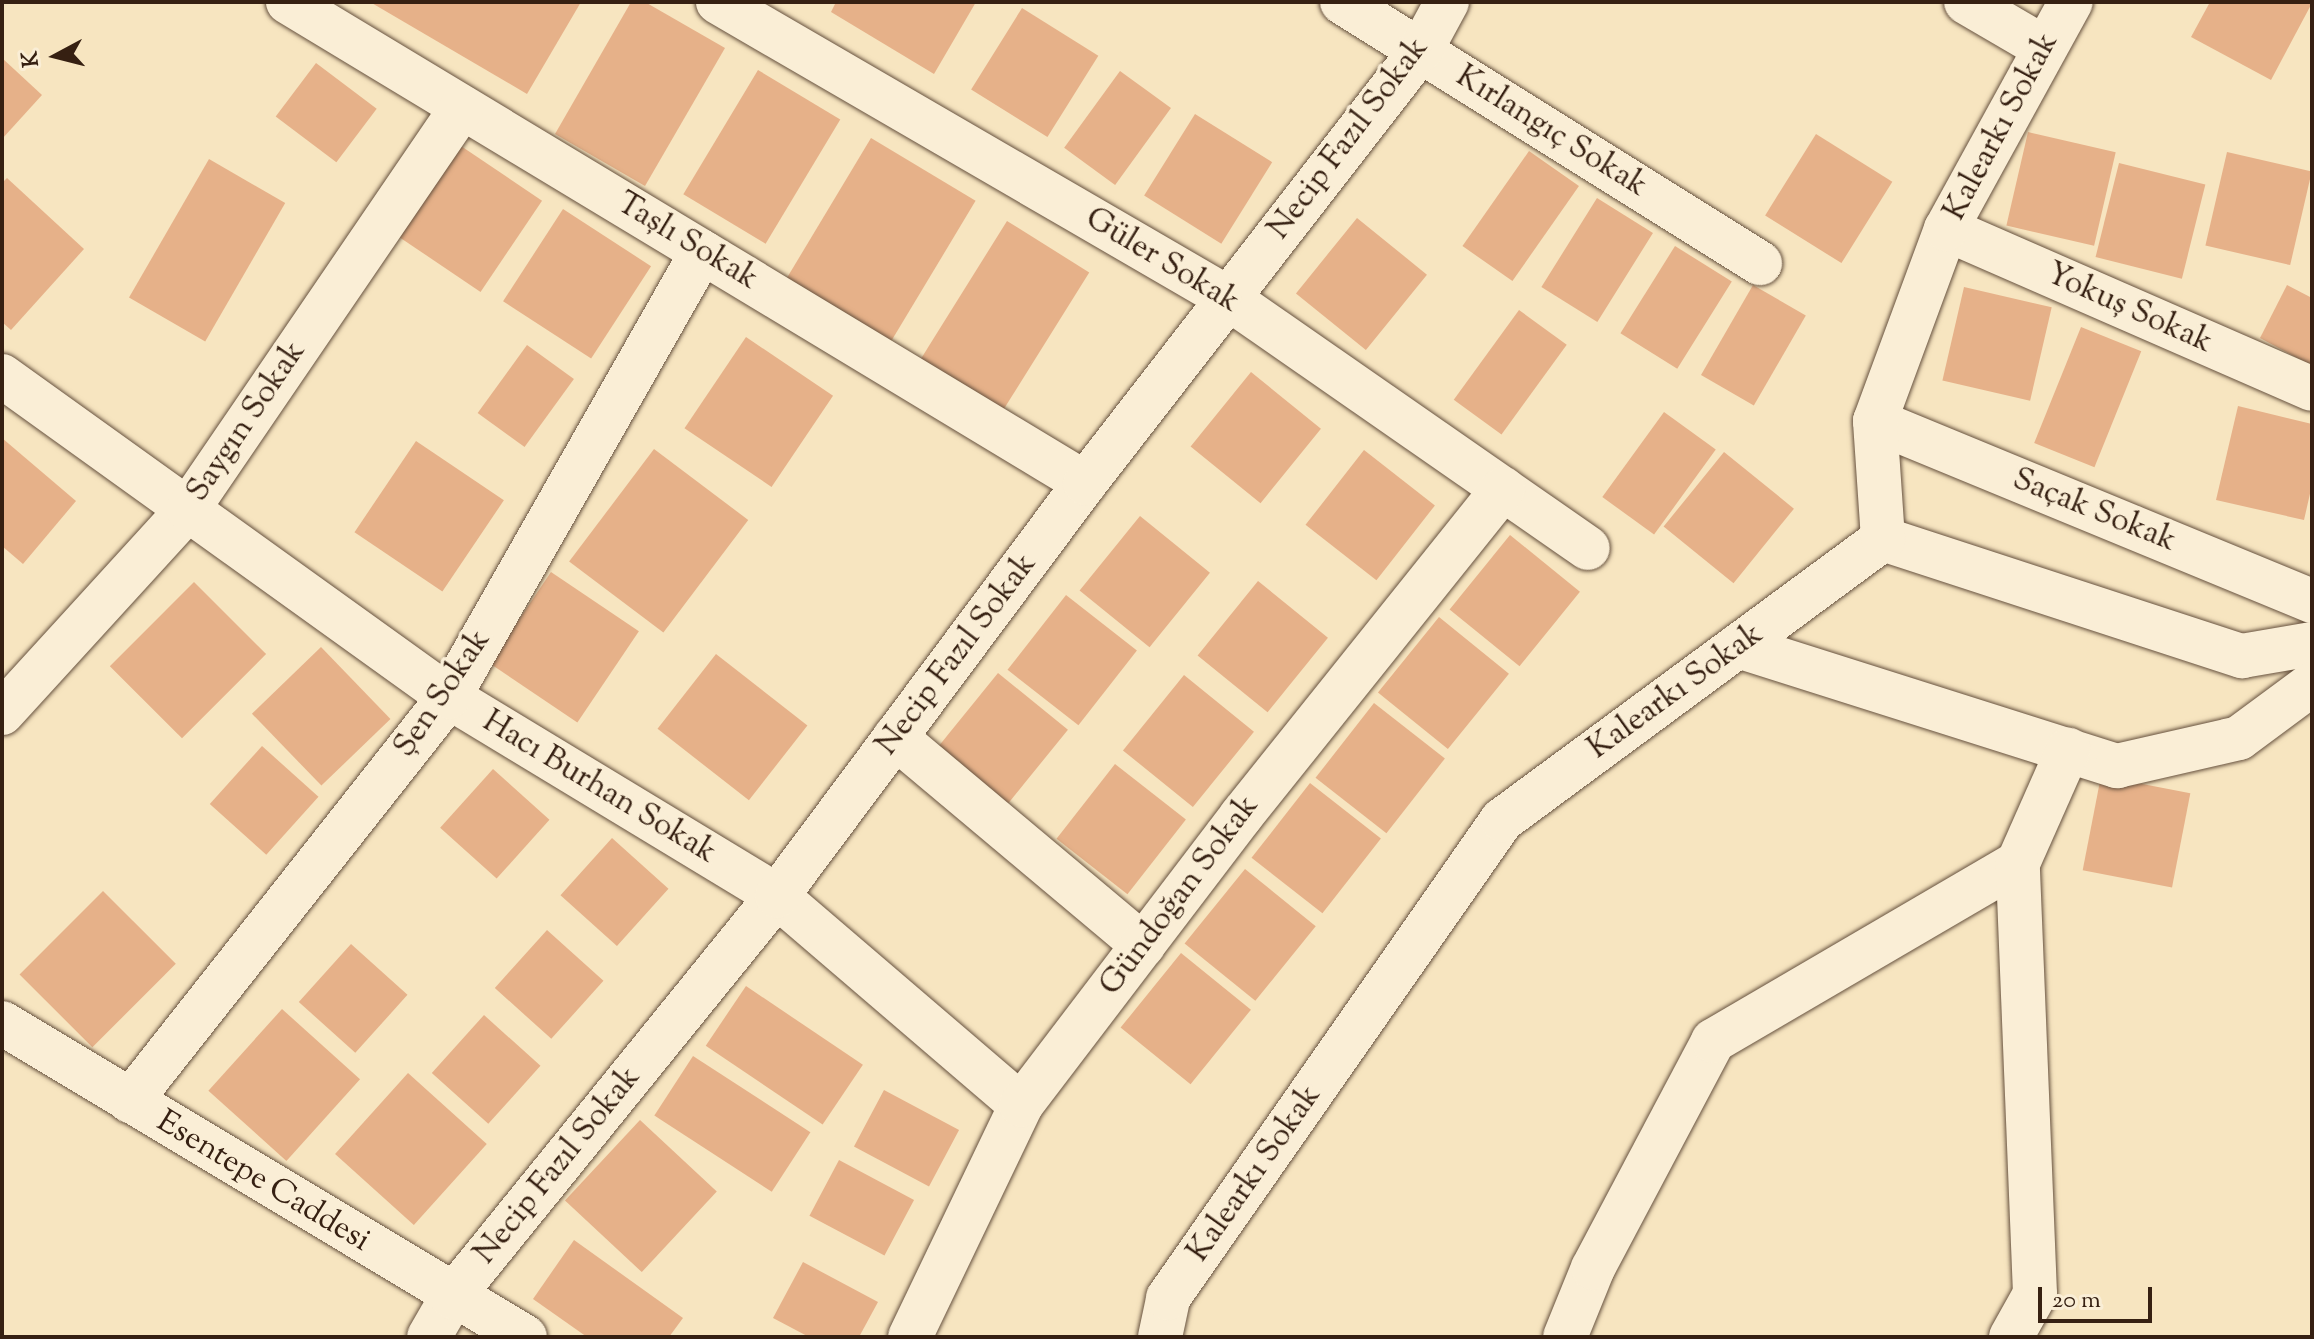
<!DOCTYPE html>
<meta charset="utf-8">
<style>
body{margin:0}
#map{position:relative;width:2314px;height:1339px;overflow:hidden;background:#f7e5c0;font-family:"Sorts Mill Goudy",serif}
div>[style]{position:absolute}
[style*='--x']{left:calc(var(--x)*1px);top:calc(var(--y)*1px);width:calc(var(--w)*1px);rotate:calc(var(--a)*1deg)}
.building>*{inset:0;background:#e6b189;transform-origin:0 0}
.roads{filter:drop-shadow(0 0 2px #66513e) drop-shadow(0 0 2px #66513e)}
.minor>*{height:44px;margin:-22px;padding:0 22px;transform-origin:22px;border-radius:22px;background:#faeed6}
.tertiary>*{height:44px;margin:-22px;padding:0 22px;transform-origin:22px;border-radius:22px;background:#faeed6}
span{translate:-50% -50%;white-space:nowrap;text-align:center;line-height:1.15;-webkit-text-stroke:7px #faeed6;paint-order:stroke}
.street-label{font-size:32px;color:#362012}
.frame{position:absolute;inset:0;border:4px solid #362012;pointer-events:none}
.north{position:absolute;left:16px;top:16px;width:80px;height:80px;-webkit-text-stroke:6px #faeed6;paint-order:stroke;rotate:263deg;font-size:22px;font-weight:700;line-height:32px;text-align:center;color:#362012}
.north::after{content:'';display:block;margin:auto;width:28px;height:36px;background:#362012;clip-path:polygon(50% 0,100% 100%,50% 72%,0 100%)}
.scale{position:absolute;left:2038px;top:1287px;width:114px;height:36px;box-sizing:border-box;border:4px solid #362012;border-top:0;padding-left:10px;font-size:24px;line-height:28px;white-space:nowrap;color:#362012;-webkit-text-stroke:6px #faeed6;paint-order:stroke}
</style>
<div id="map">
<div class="building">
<i style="clip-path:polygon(370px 2px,581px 2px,527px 94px)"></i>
<i style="clip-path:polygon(631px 2px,645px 2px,725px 48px,645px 186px,555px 134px)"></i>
<i style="clip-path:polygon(836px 2px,976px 2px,934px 74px,831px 12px)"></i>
<i style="clip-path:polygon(2210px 2px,2312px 2px,2312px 3px,2271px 80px,2191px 37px)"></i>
<i style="left:1022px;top:8px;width:90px;height:96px;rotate:32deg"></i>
<i style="clip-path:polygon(2px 58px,42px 95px,2px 139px)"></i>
<i style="left:316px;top:63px;width:76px;height:67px;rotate:37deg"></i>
<i style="left:758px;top:70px;width:96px;height:145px;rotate:31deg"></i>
<i style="left:1120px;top:71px;width:63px;height:95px;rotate:36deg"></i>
<i style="left:1195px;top:114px;width:91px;height:96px;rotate:32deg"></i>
<i style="left:2028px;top:132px;width:90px;height:96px;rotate:13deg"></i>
<i style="left:1816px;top:134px;width:90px;height:96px;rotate:32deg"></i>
<i style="left:871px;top:138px;width:122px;height:166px;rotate:31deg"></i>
<i style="left:455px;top:142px;width:105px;height:110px;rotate:34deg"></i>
<i style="left:1529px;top:151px;width:61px;height:116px;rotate:35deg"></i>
<i style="left:2227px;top:152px;width:87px;height:96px;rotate:13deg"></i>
<i style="left:209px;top:159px;width:88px;height:160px;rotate:30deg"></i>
<i style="left:2119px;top:163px;width:89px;height:97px;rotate:14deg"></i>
<i style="clip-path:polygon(7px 178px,84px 249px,11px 330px,2px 322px,2px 183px)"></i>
<i style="left:1597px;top:198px;width:66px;height:105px;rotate:32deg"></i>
<i style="left:563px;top:209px;width:105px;height:110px;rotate:33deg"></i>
<i style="left:1357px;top:218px;width:90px;height:97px;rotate:39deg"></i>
<i style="left:1007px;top:221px;width:97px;height:168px;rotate:32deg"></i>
<i style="left:1675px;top:246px;width:67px;height:103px;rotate:32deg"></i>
<i style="left:1753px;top:285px;width:61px;height:104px;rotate:30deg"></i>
<i style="clip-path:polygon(2287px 285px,2312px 298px,2312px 366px,2260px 338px)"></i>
<i style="left:1964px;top:287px;width:90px;height:96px;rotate:13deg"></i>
<i style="left:1519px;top:310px;width:59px;height:111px;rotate:36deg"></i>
<i style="left:2081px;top:327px;width:65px;height:125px;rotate:22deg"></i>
<i style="left:746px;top:337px;width:105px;height:110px;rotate:34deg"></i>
<i style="left:527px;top:345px;width:58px;height:84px;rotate:36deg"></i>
<i style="left:1251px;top:372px;width:90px;height:96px;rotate:39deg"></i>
<i style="clip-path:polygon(2238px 406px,2312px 424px,2312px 485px,2304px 520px,2216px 500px)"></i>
<i style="left:1664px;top:412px;width:64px;height:105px;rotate:36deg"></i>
<i style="clip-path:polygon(2px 438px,76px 501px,23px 564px,2px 546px)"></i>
<i style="left:416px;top:441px;width:106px;height:110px;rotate:34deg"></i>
<i style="left:654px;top:449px;width:118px;height:141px;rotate:37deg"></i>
<i style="left:1364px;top:450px;width:90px;height:95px;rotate:38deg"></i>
<i style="left:1724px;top:452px;width:90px;height:96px;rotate:39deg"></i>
<i style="left:1140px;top:516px;width:90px;height:96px;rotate:39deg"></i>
<i style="left:1510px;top:535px;width:90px;height:96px;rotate:39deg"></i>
<i style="left:551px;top:572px;width:106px;height:110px;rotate:34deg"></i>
<i style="left:1258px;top:581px;width:90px;height:96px;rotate:39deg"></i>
<i style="left:194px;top:582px;width:102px;height:119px;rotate:45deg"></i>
<i style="left:1066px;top:595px;width:90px;height:95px;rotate:38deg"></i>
<i style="left:1439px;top:617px;width:90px;height:97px;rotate:39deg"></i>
<i style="left:321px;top:647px;width:100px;height:96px;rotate:46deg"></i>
<i style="left:716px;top:654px;width:116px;height:95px;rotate:38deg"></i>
<i style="left:998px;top:673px;width:90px;height:96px;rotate:39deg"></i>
<i style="left:1184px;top:675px;width:90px;height:97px;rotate:39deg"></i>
<i style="left:1374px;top:703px;width:90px;height:95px;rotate:38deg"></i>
<i style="left:262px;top:746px;width:76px;height:78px;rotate:42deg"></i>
<i style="left:1115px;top:764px;width:90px;height:95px;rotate:38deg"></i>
<i style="left:493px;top:769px;width:76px;height:79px;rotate:42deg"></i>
<i style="left:2101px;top:776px;width:91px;height:96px;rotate:11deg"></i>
<i style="left:1310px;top:783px;width:90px;height:95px;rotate:38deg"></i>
<i style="left:612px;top:838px;width:76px;height:77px;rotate:42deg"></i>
<i style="left:1245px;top:869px;width:91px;height:96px;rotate:39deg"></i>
<i style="left:103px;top:891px;width:103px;height:118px;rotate:45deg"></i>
<i style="left:547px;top:930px;width:76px;height:78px;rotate:42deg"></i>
<i style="left:351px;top:944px;width:76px;height:78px;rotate:42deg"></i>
<i style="left:1181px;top:953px;width:90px;height:96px;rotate:39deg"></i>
<i style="left:746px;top:986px;width:141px;height:72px;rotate:34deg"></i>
<i style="left:282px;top:1009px;width:105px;height:110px;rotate:42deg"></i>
<i style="left:484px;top:1015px;width:76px;height:78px;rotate:42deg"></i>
<i style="left:693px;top:1056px;width:140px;height:71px;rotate:33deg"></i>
<i style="left:408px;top:1073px;width:106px;height:109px;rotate:42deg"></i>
<i style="left:884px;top:1090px;width:85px;height:64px;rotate:28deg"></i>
<i style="left:640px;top:1120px;width:105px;height:110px;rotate:43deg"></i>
<i style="left:839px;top:1160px;width:85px;height:63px;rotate:28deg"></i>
<i style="clip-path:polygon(574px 1240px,683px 1318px,669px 1337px,587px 1337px,533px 1299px)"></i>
<i style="clip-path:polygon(803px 1262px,878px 1302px,859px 1337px,809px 1337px,773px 1318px)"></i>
</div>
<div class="roads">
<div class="minor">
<i style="--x:288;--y:2;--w:931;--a:31.11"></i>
<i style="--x:718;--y:2;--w:590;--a:30.13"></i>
<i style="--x:1228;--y:298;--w:438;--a:34.8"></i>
<i style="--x:1342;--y:2;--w:493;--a:32"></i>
<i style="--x:1966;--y:2;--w:89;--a:30.3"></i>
<i style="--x:1946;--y:229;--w:399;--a:23.6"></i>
<i style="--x:2;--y:376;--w:550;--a:35.68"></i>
<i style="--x:449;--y:697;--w:384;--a:31.2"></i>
<i style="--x:777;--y:896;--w:321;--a:40.6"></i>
<i style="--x:1875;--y:421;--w:473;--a:22.4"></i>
<i style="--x:1883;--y:539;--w:378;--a:18.1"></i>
<i style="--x:2242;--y:656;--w:71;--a:-9.7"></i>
<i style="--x:1738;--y:646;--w:398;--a:17.6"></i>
<i style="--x:2117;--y:766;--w:125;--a:-12.9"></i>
<i style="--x:2239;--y:738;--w:91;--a:-36.5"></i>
<i style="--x:2;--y:713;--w:276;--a:-47.6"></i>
<i style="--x:188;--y:509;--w:486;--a:-55.7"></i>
<i style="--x:895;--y:737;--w:324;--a:40"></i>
<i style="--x:130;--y:1101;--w:515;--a:-51.71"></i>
<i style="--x:449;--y:697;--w:512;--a:-60.38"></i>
<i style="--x:429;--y:1337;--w:46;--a:-60.1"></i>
<i style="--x:452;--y:1297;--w:516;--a:-50.98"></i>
<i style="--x:777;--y:896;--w:515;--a:-53.29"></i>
<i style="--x:1085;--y:483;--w:548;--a:-52.19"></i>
<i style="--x:1421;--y:50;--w:55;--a:-61.6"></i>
<i style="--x:910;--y:1337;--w:257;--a:-64.4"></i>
<i style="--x:1021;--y:1105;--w:363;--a:-52.7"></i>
<i style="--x:1241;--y:816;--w:419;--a:-51.3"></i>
<i style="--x:1160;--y:1337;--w:40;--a:-78"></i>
<i style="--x:1168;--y:1298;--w:583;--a:-55.06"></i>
<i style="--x:1502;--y:820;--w:473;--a:-36.4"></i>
<i style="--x:1883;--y:539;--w:118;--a:-93.9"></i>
<i style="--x:1875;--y:421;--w:205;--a:-69.7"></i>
<i style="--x:1946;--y:229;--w:259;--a:-61.2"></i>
<i style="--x:1565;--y:1337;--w:74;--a:-67.9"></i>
<i style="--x:1593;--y:1268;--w:257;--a:-62.1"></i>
<i style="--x:1713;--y:1041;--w:353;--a:-30.3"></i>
<i style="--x:2018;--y:863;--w:124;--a:-66.1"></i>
<i style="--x:2011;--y:1337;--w:49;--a:-60.8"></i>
<i style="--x:2035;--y:1294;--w:431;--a:-92.3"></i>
</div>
<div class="tertiary">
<i style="--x:2;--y:1023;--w:610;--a:30.98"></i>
</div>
</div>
<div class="street-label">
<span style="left:2002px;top:127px;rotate:-62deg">Kalearkı Sokak</span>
<span style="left:1551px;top:132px;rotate:32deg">Kırlangıç Sokak</span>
<span style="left:1349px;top:139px;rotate:-53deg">Necip Fazıl Sokak</span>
<span style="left:687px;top:242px;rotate:31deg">Taşlı Sokak</span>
<span style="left:1162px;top:261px;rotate:31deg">Güler Sokak</span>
<span style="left:2129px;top:309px;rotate:24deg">Yokuş Sokak</span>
<span style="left:247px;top:422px;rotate:-56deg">Saygın Sokak</span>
<span style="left:2094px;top:511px;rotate:22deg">Saçak Sokak</span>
<span style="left:957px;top:655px;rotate:-53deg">Necip Fazıl Sokak</span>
<span style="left:1676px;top:692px;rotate:-36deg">Kalearkı Sokak</span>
<span style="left:443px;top:694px;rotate:-56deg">Şen Sokak</span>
<span style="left:599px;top:788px;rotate:31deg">Hacı Burhan Sokak</span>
<span style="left:1180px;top:896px;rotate:-53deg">Gündoğan Sokak</span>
<span style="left:558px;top:1166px;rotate:-51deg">Necip Fazıl Sokak</span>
<span style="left:1255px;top:1174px;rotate:-55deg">Kalearkı Sokak</span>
<span style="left:263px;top:1182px;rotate:31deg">Esentepe Caddesi</span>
</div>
<div class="frame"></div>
<div class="north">K</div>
<div class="scale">20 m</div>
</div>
